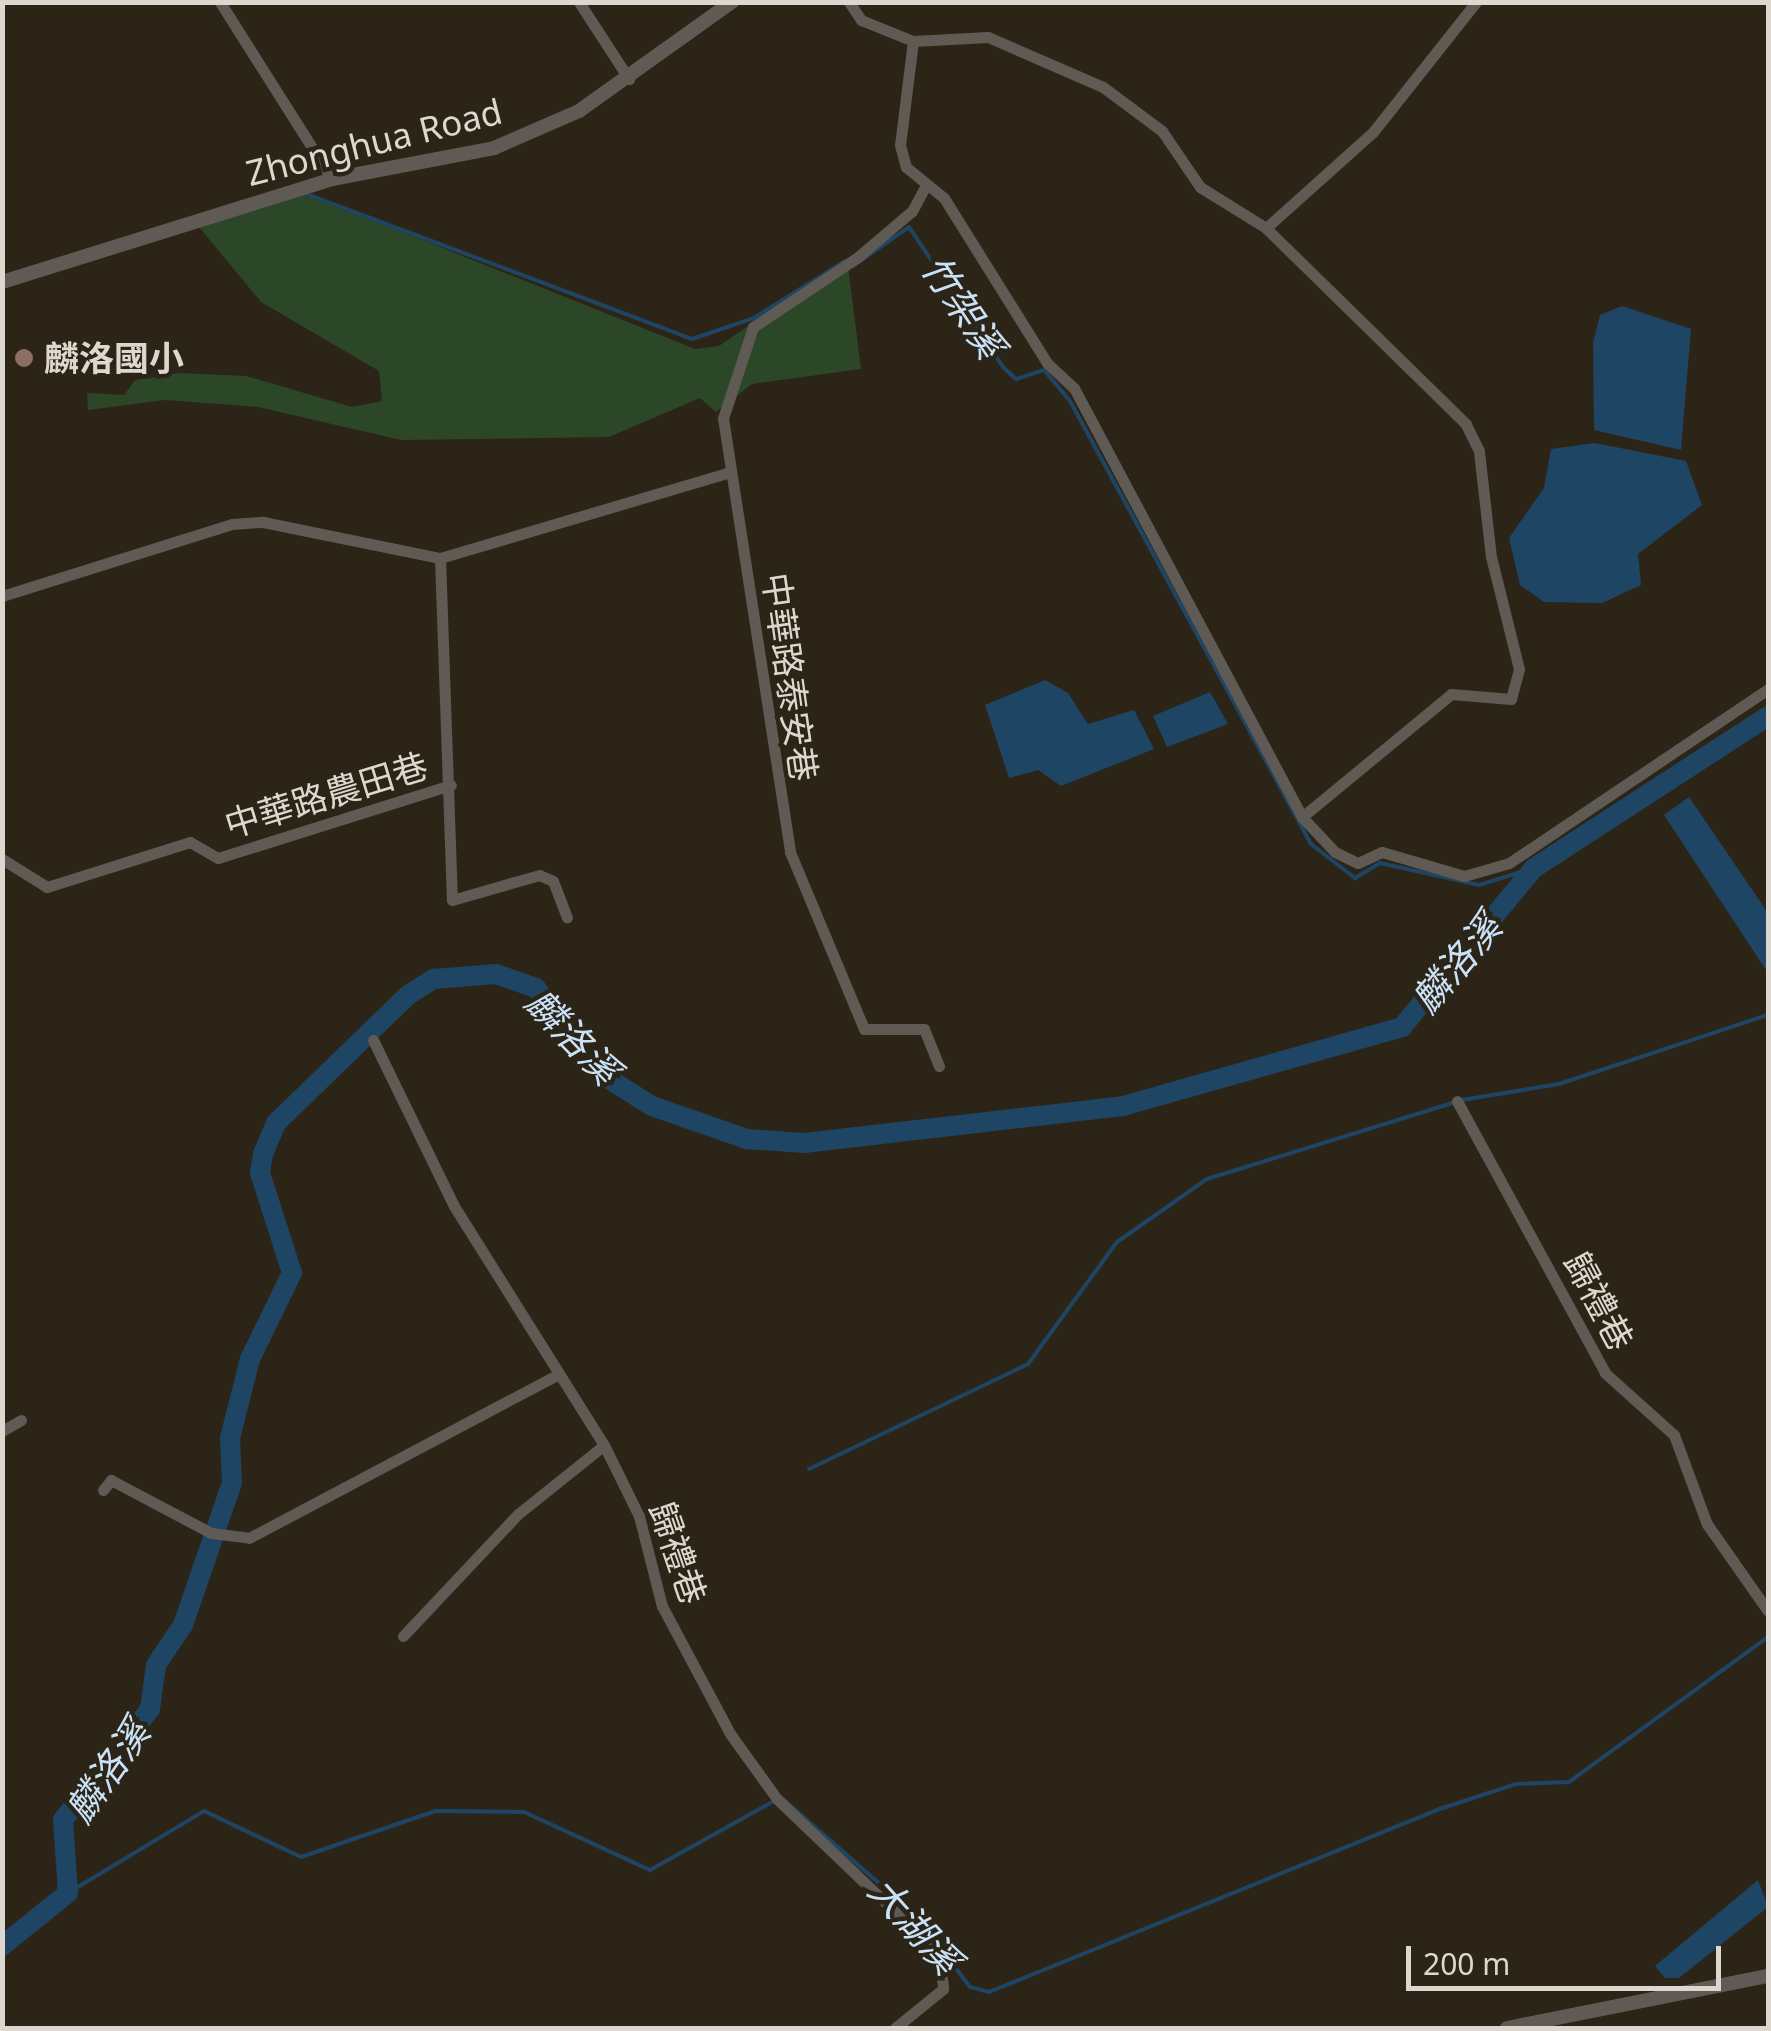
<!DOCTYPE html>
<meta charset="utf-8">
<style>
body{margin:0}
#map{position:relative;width:1771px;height:2031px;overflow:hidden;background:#2c2517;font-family:"Noto Sans","Noto Sans TC",sans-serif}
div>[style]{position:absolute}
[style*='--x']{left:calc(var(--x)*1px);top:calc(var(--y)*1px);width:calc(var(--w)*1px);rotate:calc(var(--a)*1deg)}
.green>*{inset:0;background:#2b4727}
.water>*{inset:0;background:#1e4564}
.stream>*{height:4px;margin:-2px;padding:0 2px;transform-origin:2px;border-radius:2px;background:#1e4564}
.river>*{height:20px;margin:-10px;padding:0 10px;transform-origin:10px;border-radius:10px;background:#1e4564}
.minor>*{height:11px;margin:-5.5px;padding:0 5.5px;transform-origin:5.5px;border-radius:5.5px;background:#5f5a54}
.tertiary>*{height:14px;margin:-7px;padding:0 7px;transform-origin:7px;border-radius:7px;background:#5f5a54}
.dots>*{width:28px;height:28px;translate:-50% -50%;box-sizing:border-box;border:5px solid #2c2517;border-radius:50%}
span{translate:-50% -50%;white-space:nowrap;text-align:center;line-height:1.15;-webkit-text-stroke:9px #2c2517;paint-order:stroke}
.street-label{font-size:35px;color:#ddd8cf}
.poi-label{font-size:35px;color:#ddd8cf;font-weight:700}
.left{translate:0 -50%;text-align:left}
.water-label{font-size:38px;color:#cae2f8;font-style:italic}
.frame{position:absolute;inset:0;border:5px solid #ddd8cf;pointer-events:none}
.scale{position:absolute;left:1406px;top:1946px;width:315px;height:45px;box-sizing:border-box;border:5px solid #ddd8cf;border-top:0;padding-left:12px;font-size:30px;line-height:35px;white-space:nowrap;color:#ddd8cf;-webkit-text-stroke:8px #2c2517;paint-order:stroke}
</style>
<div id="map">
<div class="green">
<i style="clip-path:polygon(303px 192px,695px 349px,719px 346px,847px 258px,861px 369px,752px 384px,716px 412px,700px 398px,609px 437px,401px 440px,258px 407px,165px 400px,88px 410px,87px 393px,124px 395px,135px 380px,178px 373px,246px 376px,352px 407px,382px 401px,379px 371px,261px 302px,199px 227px)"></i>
</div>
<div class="water">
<i style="clip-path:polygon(1622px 306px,1691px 329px,1681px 450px,1594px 430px,1593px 342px,1600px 315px)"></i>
<i style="clip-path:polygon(1595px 443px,1686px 461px,1702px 505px,1638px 554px,1641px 585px,1602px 603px,1544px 602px,1520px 585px,1509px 538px,1544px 488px,1551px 449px)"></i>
<i style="clip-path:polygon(1045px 680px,1068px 693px,1088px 724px,1134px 710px,1154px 749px,1061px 786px,1038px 770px,1009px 778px,985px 705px)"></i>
<i style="clip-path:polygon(1210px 692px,1228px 724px,1167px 747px,1153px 716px)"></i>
<i style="clip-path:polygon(1689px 797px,1768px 913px,1768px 973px,1664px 815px)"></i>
<i style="clip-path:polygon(1758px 1880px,1768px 1907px,1679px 1978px,1665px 1978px,1655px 1966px)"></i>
</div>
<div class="stream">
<i style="--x:304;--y:193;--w:415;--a:20.6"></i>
<i style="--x:692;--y:339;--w:65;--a:-18.7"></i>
<i style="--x:754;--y:318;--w:107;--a:-32.1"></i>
<i style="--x:853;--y:266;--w:68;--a:-34.9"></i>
<i style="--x:909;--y:227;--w:169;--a:56.1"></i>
<i style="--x:1003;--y:367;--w:18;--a:43"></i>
<i style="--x:1016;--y:379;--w:29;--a:-18"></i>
<i style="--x:1044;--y:370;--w:40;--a:50"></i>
<i style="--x:1070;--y:401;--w:504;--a:61.45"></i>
<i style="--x:1311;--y:844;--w:56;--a:37.7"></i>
<i style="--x:1355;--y:878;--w:29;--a:-31"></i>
<i style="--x:1380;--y:863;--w:101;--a:12.5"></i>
<i style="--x:1479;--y:885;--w:58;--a:-17.2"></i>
<i style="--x:1462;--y:1100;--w:98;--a:-9.4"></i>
<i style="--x:1559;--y:1084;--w:220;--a:-18.3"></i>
<i style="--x:809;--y:1469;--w:243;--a:-25.6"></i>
<i style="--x:1028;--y:1364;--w:151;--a:-53.9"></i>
<i style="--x:1117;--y:1242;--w:110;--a:-35"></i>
<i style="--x:1207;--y:1179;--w:257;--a:-17.2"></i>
<i style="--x:783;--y:1799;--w:177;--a:41.3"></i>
<i style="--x:916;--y:1916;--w:89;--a:52.7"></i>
<i style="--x:970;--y:1987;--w:20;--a:15"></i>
<i style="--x:989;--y:1992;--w:490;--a:-22.1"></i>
<i style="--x:1443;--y:1808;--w:77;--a:-18.2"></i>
<i style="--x:1516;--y:1784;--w:53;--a:-2.2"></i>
<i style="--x:1569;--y:1782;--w:246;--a:-36.1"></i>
<i style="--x:68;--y:1893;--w:159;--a:-31.1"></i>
<i style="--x:204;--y:1811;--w:107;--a:25.4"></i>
<i style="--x:301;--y:1857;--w:142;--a:-18.9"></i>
<i style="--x:435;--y:1811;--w:89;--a:0.6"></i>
<i style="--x:524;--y:1812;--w:139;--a:24.7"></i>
<i style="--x:650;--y:1870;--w:142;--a:-29.1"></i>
</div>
<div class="river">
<i style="--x:2;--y:1946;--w:85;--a:-38.8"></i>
<i style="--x:68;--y:1893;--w:73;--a:-93.9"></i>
<i style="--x:63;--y:1820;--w:141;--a:-51.9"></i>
<i style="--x:150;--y:1709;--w:44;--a:-82.2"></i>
<i style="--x:156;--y:1665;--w:48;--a:-56"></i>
<i style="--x:183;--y:1625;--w:150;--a:-71"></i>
<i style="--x:232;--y:1483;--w:45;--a:-92.5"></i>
<i style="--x:230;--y:1438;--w:81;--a:-75.8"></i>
<i style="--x:250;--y:1359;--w:96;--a:-64"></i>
<i style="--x:292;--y:1273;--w:105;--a:-107.7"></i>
<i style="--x:260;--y:1173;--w:19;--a:-81"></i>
<i style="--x:263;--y:1154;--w:34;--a:-67"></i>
<i style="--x:276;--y:1123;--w:184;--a:-44.1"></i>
<i style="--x:408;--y:995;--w:31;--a:-32"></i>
<i style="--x:434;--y:979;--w:62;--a:-4.6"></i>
<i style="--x:496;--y:974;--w:42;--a:19.3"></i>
<i style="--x:536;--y:988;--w:111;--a:52.3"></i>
<i style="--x:604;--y:1076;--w:57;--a:32"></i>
<i style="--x:652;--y:1106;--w:101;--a:19.2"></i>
<i style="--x:747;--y:1139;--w:57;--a:4"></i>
<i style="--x:804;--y:1143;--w:321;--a:-6.6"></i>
<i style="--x:1123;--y:1106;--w:290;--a:-15.8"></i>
<i style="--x:1402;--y:1027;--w:207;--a:-50.3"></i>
<i style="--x:1534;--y:868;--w:279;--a:-33"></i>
</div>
<div class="minor">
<i style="--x:220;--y:2;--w:209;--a:57.7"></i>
<i style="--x:579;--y:2;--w:92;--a:57"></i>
<i style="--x:849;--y:2;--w:22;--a:56"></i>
<i style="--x:861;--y:20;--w:56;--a:22"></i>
<i style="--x:913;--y:41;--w:105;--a:97.1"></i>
<i style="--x:900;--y:145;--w:23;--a:75"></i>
<i style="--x:906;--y:167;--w:49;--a:39.2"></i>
<i style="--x:944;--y:198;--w:195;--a:58"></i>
<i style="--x:1047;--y:363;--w:37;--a:43"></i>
<i style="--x:1074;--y:388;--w:486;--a:62"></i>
<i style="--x:1302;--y:817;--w:48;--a:46.7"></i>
<i style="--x:1335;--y:852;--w:25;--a:26"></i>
<i style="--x:1358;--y:863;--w:26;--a:-25"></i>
<i style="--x:1382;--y:852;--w:85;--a:16.3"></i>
<i style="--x:1464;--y:876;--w:47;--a:-16.1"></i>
<i style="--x:1509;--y:863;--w:312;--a:-33.9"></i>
<i style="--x:913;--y:41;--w:75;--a:-3.1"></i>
<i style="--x:988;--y:37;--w:125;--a:23.5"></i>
<i style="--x:1103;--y:87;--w:74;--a:36.7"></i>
<i style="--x:1162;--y:131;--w:68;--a:55.8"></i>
<i style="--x:1200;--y:187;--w:78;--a:31.8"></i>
<i style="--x:926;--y:185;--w:30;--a:118"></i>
<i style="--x:912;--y:211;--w:71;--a:139.6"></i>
<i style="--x:858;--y:257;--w:126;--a:146.3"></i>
<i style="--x:753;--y:327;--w:96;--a:108.2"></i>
<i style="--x:723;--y:418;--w:439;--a:81.2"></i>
<i style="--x:790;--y:852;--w:192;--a:67.3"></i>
<i style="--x:864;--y:1029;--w:60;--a:0"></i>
<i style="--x:924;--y:1029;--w:40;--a:68"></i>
<i style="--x:440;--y:558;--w:342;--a:88"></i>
<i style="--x:452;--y:900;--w:91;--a:-16"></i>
<i style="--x:539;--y:875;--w:15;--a:23"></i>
<i style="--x:553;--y:881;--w:39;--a:69"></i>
<i style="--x:2;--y:596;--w:241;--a:-17.4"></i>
<i style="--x:232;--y:524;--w:31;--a:-4"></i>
<i style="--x:263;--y:522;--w:181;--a:11.5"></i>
<i style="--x:440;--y:558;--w:302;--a:-16.5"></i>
<i style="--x:1302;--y:817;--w:193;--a:-39.5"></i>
<i style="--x:1451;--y:694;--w:60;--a:4.8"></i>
<i style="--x:1511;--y:699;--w:31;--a:-75"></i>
<i style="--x:1519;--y:669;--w:115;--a:-104"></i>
<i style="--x:1491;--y:557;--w:107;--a:-96.5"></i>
<i style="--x:1479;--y:451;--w:30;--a:-116"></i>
<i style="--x:1466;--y:424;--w:280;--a:-135.6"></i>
<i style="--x:1266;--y:228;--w:144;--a:-41.9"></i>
<i style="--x:1373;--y:132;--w:166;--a:-51.6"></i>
<i style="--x:2;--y:859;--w:53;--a:31.9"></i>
<i style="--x:47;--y:887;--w:150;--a:-17.5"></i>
<i style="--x:190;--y:842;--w:32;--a:30"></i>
<i style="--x:218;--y:858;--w:244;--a:-17.4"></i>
<i style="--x:373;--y:1040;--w:185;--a:64"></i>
<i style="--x:454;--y:1206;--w:282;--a:57.9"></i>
<i style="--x:604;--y:1445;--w:79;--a:63.8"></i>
<i style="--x:639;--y:1516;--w:93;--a:75.7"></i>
<i style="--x:662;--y:1606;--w:146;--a:61.9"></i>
<i style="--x:731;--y:1735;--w:79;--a:54.3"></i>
<i style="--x:777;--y:1799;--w:224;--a:43.7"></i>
<i style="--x:939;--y:1954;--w:35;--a:83"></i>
<i style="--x:943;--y:1989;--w:62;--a:140.9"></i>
<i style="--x:1457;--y:1101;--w:310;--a:61.4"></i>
<i style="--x:1605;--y:1373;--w:93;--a:41.9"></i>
<i style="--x:1674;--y:1435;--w:95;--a:69.7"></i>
<i style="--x:1707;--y:1524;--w:106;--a:55"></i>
<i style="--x:2;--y:1431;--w:22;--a:-30"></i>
<i style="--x:103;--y:1490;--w:13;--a:-51"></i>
<i style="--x:111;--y:1480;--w:113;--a:27.9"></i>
<i style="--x:211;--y:1533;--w:38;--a:7"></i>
<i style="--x:249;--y:1538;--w:346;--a:-27.9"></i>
<i style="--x:403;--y:1636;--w:168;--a:-46.7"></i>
<i style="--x:518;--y:1514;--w:110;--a:-38.7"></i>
</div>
<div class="tertiary">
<i style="--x:2;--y:282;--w:346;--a:-17.3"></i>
<i style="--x:332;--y:179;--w:165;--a:-10.8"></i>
<i style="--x:494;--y:148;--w:93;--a:-23.5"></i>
<i style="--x:579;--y:111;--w:188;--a:-35.5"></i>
<i style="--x:1507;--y:2028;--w:266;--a:-11.3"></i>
</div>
<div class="dots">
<i style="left:24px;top:358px;background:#8d6e63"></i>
</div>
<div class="street-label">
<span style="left:374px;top:142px;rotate:-14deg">Zhonghua Road</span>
<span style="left:790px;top:677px;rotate:82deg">中華路泰安巷</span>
<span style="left:326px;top:795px;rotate:-17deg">中華路農田巷</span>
<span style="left:1599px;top:1301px;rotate:62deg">歸禮巷</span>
<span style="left:678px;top:1553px;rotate:71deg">歸禮巷</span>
</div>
<div class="poi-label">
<span class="left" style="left:44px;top:358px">麟洛國小</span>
</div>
<div class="water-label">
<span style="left:963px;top:306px;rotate:56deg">竹架溪</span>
<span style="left:1456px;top:963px;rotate:-50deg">麟洛溪</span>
<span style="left:573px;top:1036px;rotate:46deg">麟洛溪</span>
<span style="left:107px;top:1771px;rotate:-55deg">麟洛溪</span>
<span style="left:915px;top:1925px;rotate:48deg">大湖溪</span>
</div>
<div class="frame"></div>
<div class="scale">200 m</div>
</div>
